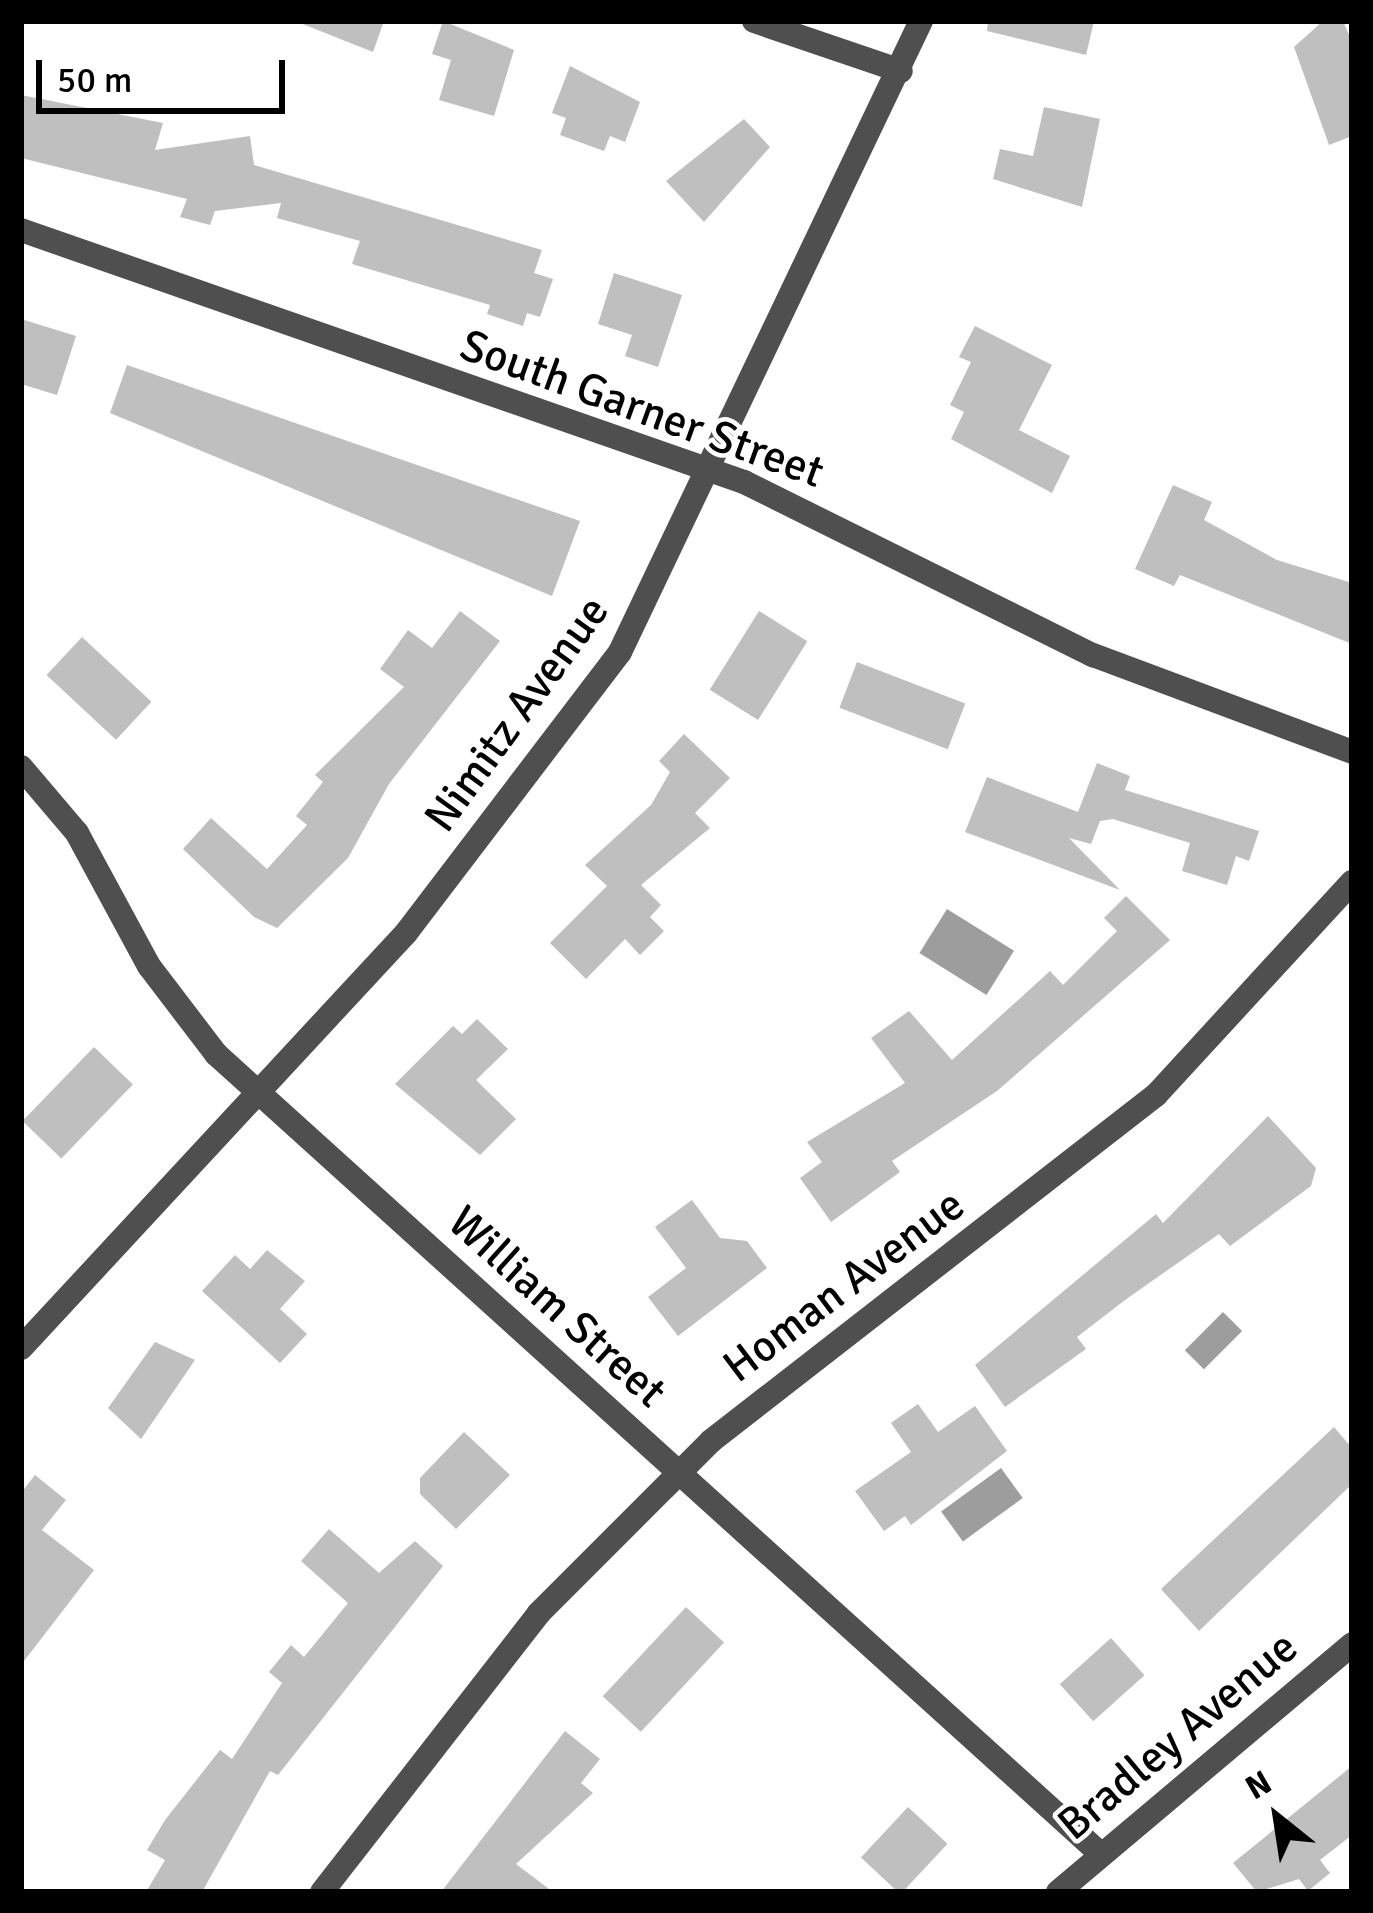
<!DOCTYPE html>
<style>
body{margin:0}
#map{position:relative;width:1373px;height:1913px;overflow:hidden;background:#fff;font-family:Signika,sans-serif}
div>[style]{position:absolute}
[style*='--x']{left:calc(var(--x)*1px);top:calc(var(--y)*1px);width:calc(var(--w)*1px);rotate:calc(var(--a)*1deg)}
.water>*{inset:0;background:#9d9d9d;transform-origin:0 0}
.building>*{inset:0;background:#bfbfbf;transform-origin:0 0}
.minor>*{height:24px;margin:-12px;padding:0 12px;transform-origin:12px;border-radius:12px;background:#4f4f4f}
span{translate:-50% -50%;white-space:nowrap;text-align:center;line-height:1.15;-webkit-text-stroke:9px #fff;paint-order:stroke}
.street-label{font-size:45px;color:#000}
.frame{position:absolute;inset:0;border:24px solid #000;pointer-events:none}
.north{position:absolute;left:1217px;top:1757px;width:120px;height:120px;-webkit-text-stroke:9px #fff;paint-order:stroke;rotate:330deg;font-size:33px;font-weight:700;line-height:48px;text-align:center;color:#000}
.north::after{content:'';display:block;margin:auto;width:42px;height:54px;background:#000;clip-path:polygon(50% 0,100% 100%,50% 72%,0 100%)}
.scale{position:absolute;left:36px;top:60px;width:249px;height:54px;box-sizing:border-box;border:6px solid #000;border-top:0;padding-left:15px;font-size:36px;line-height:42px;white-space:nowrap;color:#000;-webkit-text-stroke:9px #fff;paint-order:stroke}
</style>
<div id="map">
<div class="water">
<i style="left:947px;top:909px;width:79px;height:52px;rotate:32deg"></i>
<i style="left:1223px;top:1312px;width:27px;height:54px;rotate:45deg"></i>
<i style="left:1001px;top:1468px;width:37px;height:74px;rotate:54deg"></i>
</div>
<div class="building">
<i style="clip-path:polygon(295px 21px,384px 21px,373px 52px)"></i>
<i style="clip-path:polygon(443px 21px,514px 50px,494px 116px,439px 100px,451px 60px,432px 54px)"></i>
<i style="clip-path:polygon(988px 21px,1094px 21px,1086px 55px,987px 31px)"></i>
<i style="clip-path:polygon(1323px 21px,1343px 21px,1352px 42px,1352px 136px,1329px 145px,1294px 47px)"></i>
<i style="clip-path:polygon(570px 66px,640px 102px,625px 142px,610px 136px,604px 151px,560px 135px,566px 118px,552px 113px)"></i>
<i style="clip-path:polygon(21px 95px,163px 123px,155px 150px,250px 136px,254px 165px,542px 250px,534px 273px,553px 279px,540px 317px,527px 313px,523px 326px,487px 314px,490px 305px,352px 264px,360px 241px,277px 218px,281px 203px,215px 211px,210px 225px,180px 217px,187px 199px,21px 158px)"></i>
<i style="clip-path:polygon(1044px 107px,1100px 119px,1082px 207px,993px 179px,1000px 149px,1033px 156px)"></i>
<i style="clip-path:polygon(744px 119px,770px 147px,704px 222px,666px 181px)"></i>
<i style="clip-path:polygon(614px 273px,682px 295px,658px 367px,625px 356px,632px 335px,598px 324px)"></i>
<i style="clip-path:polygon(21px 319px,76px 336px,57px 395px,21px 384px)"></i>
<i style="clip-path:polygon(975px 326px,1052px 365px,1019px 430px,1070px 456px,1052px 493px,951px 439px,964px 412px,950px 405px,971px 362px,959px 357px)"></i>
<i style="clip-path:polygon(127px 365px,580px 521px,552px 596px,110px 413px)"></i>
<i style="clip-path:polygon(1173px 485px,1212px 502px,1204px 520px,1277px 560px,1352px 583px,1352px 644px,1180px 575px,1174px 586px,1135px 569px)"></i>
<i style="clip-path:polygon(460px 611px,500px 641px,389px 784px,348px 858px,277px 928px,254px 917px,183px 849px,211px 818px,267px 869px,307px 825px,296px 816px,323px 782px,315px 775px,404px 687px,380px 669px,408px 630px,432px 648px)"></i>
<i style="left:759px;top:611px;width:57px;height:93px;rotate:32deg"></i>
<i style="left:82px;top:637px;width:95px;height:52px;rotate:43deg"></i>
<i style="left:857px;top:662px;width:116px;height:49px;rotate:21deg"></i>
<i style="clip-path:polygon(684px 734px,730px 778px,695px 813px,710px 828px,641px 885px,661px 905px,650px 917px,664px 931px,640px 955px,625px 939px,586px 979px,550px 943px,607px 886px,585px 865px,651px 805px,670px 772px,659px 761px)"></i>
<i style="clip-path:polygon(1097px 763px,1130px 776px,1125px 790px,1259px 831px,1249px 861px,1236px 856px,1227px 885px,1182px 871px,1190px 843px,1113px 819px,1100px 821px,1091px 844px,1069px 838px,1120px 890px,965px 832px,987px 777px,1078px 812px)"></i>
<i style="clip-path:polygon(1126px 896px,1170px 940px,997px 1091px,892px 1161px,900px 1172px,831px 1222px,800px 1178px,822px 1162px,807px 1142px,905px 1083px,871px 1038px,909px 1011px,952px 1060px,1050px 971px,1063px 985px,1117px 931px,1104px 918px)"></i>
<i style="clip-path:polygon(477px 1019px,508px 1049px,476px 1080px,516px 1119px,480px 1155px,395px 1084px,453px 1026px,462px 1034px)"></i>
<i style="left:94px;top:1047px;width:54px;height:103px;rotate:44deg"></i>
<i style="clip-path:polygon(1268px 1116px,1316px 1168px,1311px 1186px,1230px 1246px,1219px 1234px,1125px 1300px,1077px 1337px,1086px 1349px,1005px 1407px,975px 1365px,1156px 1214px,1163px 1223px)"></i>
<i style="clip-path:polygon(692px 1200px,720px 1238px,747px 1241px,767px 1268px,678px 1336px,648px 1297px,686px 1268px,655px 1227px)"></i>
<i style="clip-path:polygon(267px 1250px,305px 1281px,280px 1309px,307px 1334px,280px 1363px,202px 1291px,235px 1255px,250px 1269px)"></i>
<i style="clip-path:polygon(155px 1342px,195px 1360px,141px 1439px,108px 1408px)"></i>
<i style="clip-path:polygon(918px 1404px,938px 1432px,975px 1406px,1007px 1451px,911px 1525px,905px 1516px,884px 1531px,855px 1491px,911px 1452px,891px 1423px)"></i>
<i style="clip-path:polygon(1334px 1427px,1352px 1448px,1352px 1484px,1199px 1631px,1161px 1589px)"></i>
<i style="clip-path:polygon(464px 1432px,510px 1475px,456px 1529px,420px 1494px,420px 1478px)"></i>
<i style="clip-path:polygon(35px 1475px,66px 1500px,42px 1530px,94px 1570px,21px 1665px,21px 1493px)"></i>
<i style="clip-path:polygon(329px 1529px,379px 1573px,415px 1541px,443px 1566px,278px 1775px,270px 1771px,202px 1892px,146px 1892px,165px 1860px,147px 1850px,165px 1820px,220px 1750px,232px 1759px,282px 1683px,269px 1672px,291px 1645px,304px 1657px,348px 1603px,301px 1561px)"></i>
<i style="left:686px;top:1607px;width:52px;height:122px;rotate:43deg"></i>
<i style="left:1111px;top:1638px;width:50px;height:69px;rotate:48deg"></i>
<i style="clip-path:polygon(565px 1731px,600px 1759px,581px 1783px,593px 1793px,516px 1864px,553px 1892px,441px 1892px)"></i>
<i style="clip-path:polygon(1352px 1766px,1352px 1835px,1320px 1860px,1330px 1873px,1308px 1891px,1299px 1879px,1257px 1892px,1233px 1863px)"></i>
<i style="left:908px;top:1807px;width:54px;height:69px;rotate:43deg"></i>
</div>
<div class="minor">
<i style="--x:754;--y:21;--w:155;--a:18.8"></i>
<i style="--x:21;--y:230;--w:766;--a:19.22"></i>
<i style="--x:744;--y:482;--w:390;--a:26.4"></i>
<i style="--x:1093;--y:655;--w:277;--a:20.5"></i>
<i style="--x:21;--y:767;--w:87;--a:49.7"></i>
<i style="--x:77;--y:833;--w:151;--a:61.6"></i>
<i style="--x:149;--y:966;--w:111;--a:52.7"></i>
<i style="--x:216;--y:1054;--w:1194;--a:42.12"></i>
<i style="--x:21;--y:1348;--w:566;--a:-47.15"></i>
<i style="--x:406;--y:933;--w:353;--a:-52.7"></i>
<i style="--x:620;--y:652;--w:699;--a:-64.5"></i>
<i style="--x:322;--y:1892;--w:353;--a:-52.1"></i>
<i style="--x:539;--y:1613;--w:243;--a:-45"></i>
<i style="--x:711;--y:1441;--w:564;--a:-37.87"></i>
<i style="--x:1156;--y:1095;--w:289;--a:-47.4"></i>
<i style="--x:1058;--y:1892;--w:385;--a:-40.1"></i>
</div>
<div class="street-label">
<span style="left:642px;top:409px;rotate:20deg">South Garner Street</span>
<span style="left:517px;top:714px;rotate:-54deg">Nimitz Avenue</span>
<span style="left:844px;top:1286px;rotate:-37deg">Homan Avenue</span>
<span style="left:557px;top:1307px;rotate:42deg">William Street</span>
<span style="left:1178px;top:1736px;rotate:-40deg">Bradley Avenue</span>
</div>
<div class="frame"></div>
<div class="north">N</div>
<div class="scale">50 m</div>
</div>
